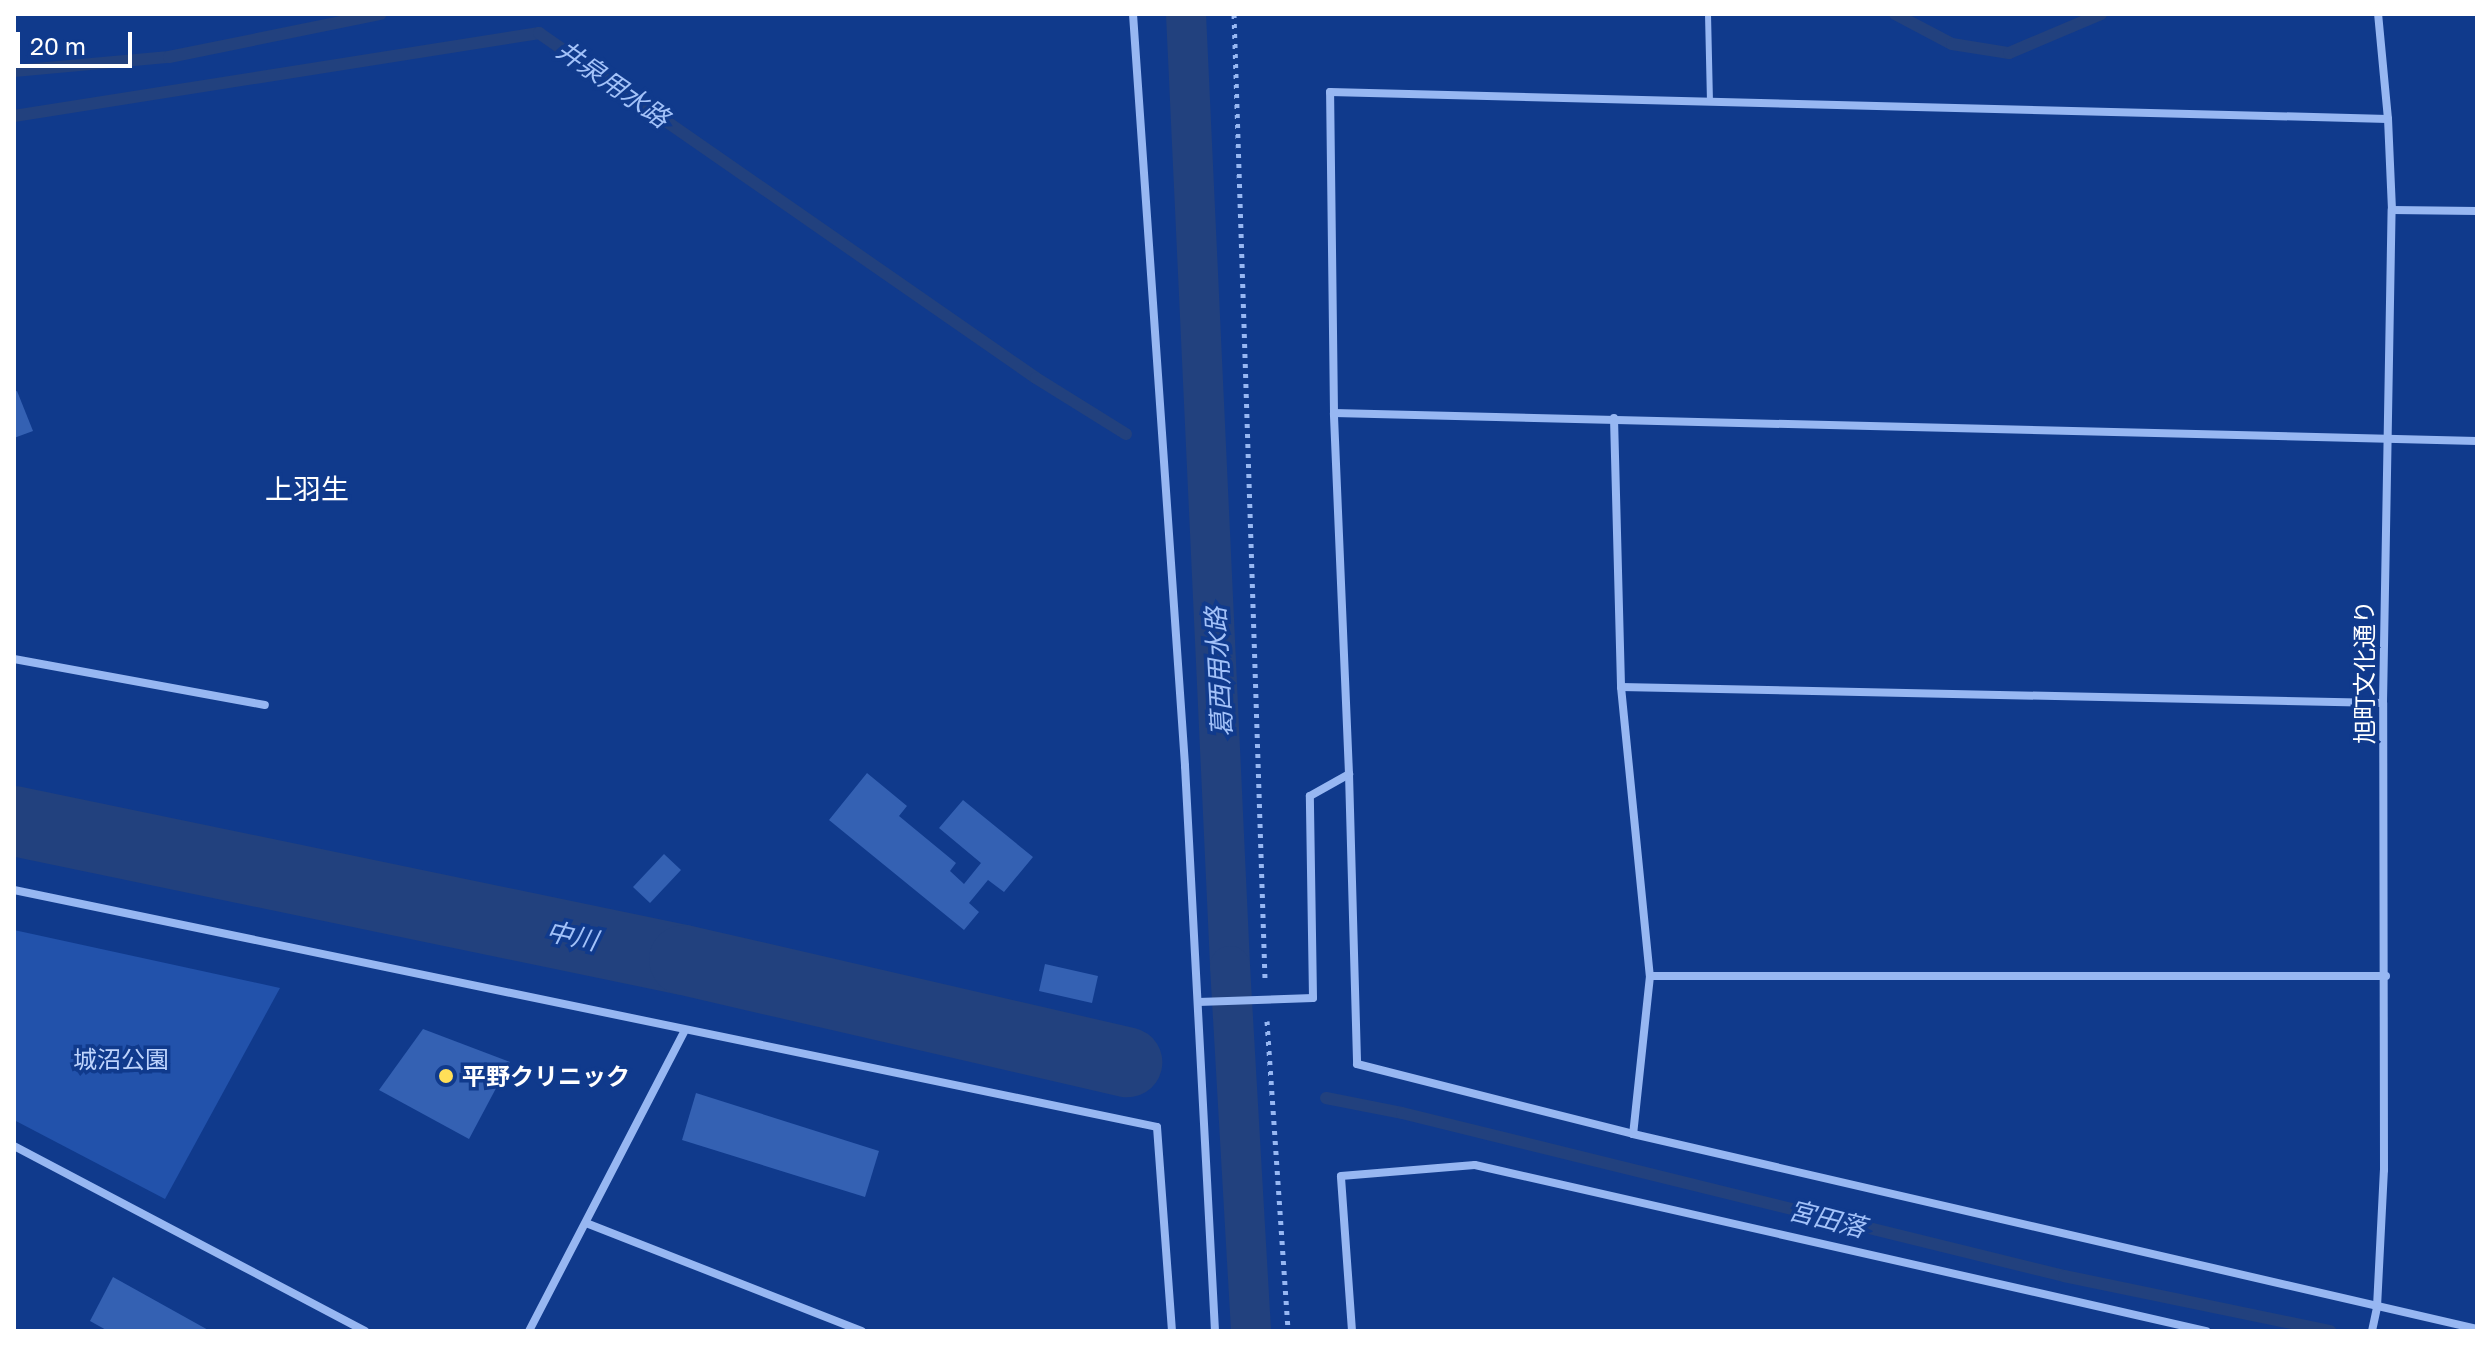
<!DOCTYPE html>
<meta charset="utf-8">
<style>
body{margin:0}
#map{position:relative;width:2491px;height:1345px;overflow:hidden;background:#103a8c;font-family:"Golos Text","Noto Sans JP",sans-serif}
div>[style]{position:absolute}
.green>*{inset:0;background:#2252ab}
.stream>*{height:12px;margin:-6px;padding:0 6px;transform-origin:6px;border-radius:6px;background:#22417e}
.canal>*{height:40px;margin:-20px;padding:0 20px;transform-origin:20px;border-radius:20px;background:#22417e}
.river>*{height:70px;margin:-35px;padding:0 35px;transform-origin:35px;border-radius:35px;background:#22417e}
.building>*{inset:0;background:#3461b3}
.path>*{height:5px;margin-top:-2.5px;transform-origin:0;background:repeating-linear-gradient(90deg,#97b7f2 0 4px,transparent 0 10px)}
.service>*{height:6px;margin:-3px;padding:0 3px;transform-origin:3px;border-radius:3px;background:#97b7f2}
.minor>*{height:8px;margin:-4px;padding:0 4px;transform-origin:4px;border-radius:4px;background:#97b7f2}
.dots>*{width:22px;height:22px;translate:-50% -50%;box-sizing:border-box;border:4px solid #103a8c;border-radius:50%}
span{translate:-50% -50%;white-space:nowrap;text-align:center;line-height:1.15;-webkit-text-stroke:7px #103a8c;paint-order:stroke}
.street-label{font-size:24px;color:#fff}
.park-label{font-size:24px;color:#bed4fd}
.poi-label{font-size:24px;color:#fff;font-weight:700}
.left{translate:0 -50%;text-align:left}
.water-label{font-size:26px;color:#a3c2f9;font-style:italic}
.quarter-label{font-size:28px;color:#fff}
.frame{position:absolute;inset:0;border:16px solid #fff;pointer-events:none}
.scale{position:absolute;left:16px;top:32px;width:116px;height:36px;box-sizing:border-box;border:4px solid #fff;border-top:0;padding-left:10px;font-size:24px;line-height:28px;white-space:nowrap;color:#fff;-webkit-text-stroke:6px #103a8c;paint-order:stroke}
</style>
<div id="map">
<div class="green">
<div style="clip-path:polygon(14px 930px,280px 988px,165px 1199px,14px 1120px)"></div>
</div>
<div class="stream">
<div style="left:1895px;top:14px;width:64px;rotate:27.8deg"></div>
<div style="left:1952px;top:44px;width:58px;rotate:9deg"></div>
<div style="left:2009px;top:53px;width:100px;rotate:-23deg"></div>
<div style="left:14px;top:71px;width:156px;rotate:-5.2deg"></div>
<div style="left:169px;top:57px;width:216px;rotate:-11.5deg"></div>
<div style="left:14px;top:116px;width:532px;rotate:-8.98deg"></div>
<div style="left:539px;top:33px;width:605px;rotate:34.77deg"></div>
<div style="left:1036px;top:378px;width:106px;rotate:31.9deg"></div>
<div style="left:1326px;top:1098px;width:77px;rotate:11.2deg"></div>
<div style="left:1402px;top:1113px;width:682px;rotate:13.83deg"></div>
<div style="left:2064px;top:1276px;width:272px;rotate:11.7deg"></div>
</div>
<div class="canal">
<div style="left:1186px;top:14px;width:953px;rotate:87.35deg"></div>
<div style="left:1230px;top:966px;width:366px;rotate:86.7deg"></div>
</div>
<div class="river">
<div style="left:14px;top:821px;width:684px;rotate:11.72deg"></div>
<div style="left:684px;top:960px;width:455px;rotate:13deg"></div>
</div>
<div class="building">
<div style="clip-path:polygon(17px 391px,33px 431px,14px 438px,14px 392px)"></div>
<div style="clip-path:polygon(867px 773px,907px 806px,899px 816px,956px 863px,950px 871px,964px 884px,981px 863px,939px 828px,963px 800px,1033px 857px,1004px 892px,988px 880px,969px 903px,979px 912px,964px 930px,829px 820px)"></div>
<div style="clip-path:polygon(664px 854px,681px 870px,650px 903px,633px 887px)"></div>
<div style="clip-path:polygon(1045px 964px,1098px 976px,1092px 1003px,1039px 991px)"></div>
<div style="clip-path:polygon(423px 1029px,510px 1062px,469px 1139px,379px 1090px)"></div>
<div style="clip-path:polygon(696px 1093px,879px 1151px,865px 1197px,682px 1140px)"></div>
<div style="clip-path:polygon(113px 1277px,210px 1331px,108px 1331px,90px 1321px)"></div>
</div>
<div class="path">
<div style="left:1234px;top:14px;width:965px;rotate:88.16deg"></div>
<div style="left:1267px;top:1021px;width:311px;rotate:86.1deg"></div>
</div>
<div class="service">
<div style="left:1708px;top:14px;width:87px;rotate:88.7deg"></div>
</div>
<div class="minor">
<div style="left:1133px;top:14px;width:754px;rotate:86.04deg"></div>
<div style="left:1185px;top:766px;width:566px;rotate:86.96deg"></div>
<div style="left:2392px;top:210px;width:85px;rotate:0.7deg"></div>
<div style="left:1334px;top:413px;width:1143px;rotate:1.4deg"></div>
<div style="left:1614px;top:418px;width:269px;rotate:88.5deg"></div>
<div style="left:1621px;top:687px;width:290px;rotate:84.3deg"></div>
<div style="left:1650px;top:976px;width:159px;rotate:96.1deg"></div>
<div style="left:14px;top:659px;width:255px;rotate:10.4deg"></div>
<div style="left:1621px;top:687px;width:762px;rotate:1.2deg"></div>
<div style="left:1349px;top:774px;width:290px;rotate:88.4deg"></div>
<div style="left:1357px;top:1064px;width:285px;rotate:14.2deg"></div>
<div style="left:1633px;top:1134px;width:866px;rotate:13.01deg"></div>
<div style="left:14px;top:890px;width:1167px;rotate:11.71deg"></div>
<div style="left:1157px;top:1127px;width:205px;rotate:85.8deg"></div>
<div style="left:1650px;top:976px;width:736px"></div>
<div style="left:1198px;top:1002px;width:115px;rotate:-2deg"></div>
<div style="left:1313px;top:998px;width:202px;rotate:-90.9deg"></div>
<div style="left:1310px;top:796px;width:45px;rotate:-29.4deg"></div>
<div style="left:1349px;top:774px;width:361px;rotate:-92.4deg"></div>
<div style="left:1334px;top:413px;width:321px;rotate:-90.7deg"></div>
<div style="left:1330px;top:92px;width:1058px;rotate:1.46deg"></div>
<div style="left:14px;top:1146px;width:397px;rotate:27.8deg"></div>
<div style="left:586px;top:1223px;width:296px;rotate:21.4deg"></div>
<div style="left:529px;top:1331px;width:337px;rotate:-62.6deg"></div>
<div style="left:1352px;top:1331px;width:155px;rotate:-94.1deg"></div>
<div style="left:1341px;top:1176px;width:134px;rotate:-4.7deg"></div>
<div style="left:1475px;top:1165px;width:750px;rotate:12.79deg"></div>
<div style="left:2372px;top:1331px;width:25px;rotate:-78deg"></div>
<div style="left:2377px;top:1307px;width:137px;rotate:-87.1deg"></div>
<div style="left:2384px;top:1170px;width:467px;rotate:-90.1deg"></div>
<div style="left:2383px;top:703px;width:493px;rotate:-89deg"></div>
<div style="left:2392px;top:210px;width:91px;rotate:-92.5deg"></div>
<div style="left:2388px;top:119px;width:105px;rotate:-95.4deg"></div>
</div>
<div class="dots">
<div style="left:446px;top:1076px;background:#ffdf58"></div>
</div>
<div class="street-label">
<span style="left:2364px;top:672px;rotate:-90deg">旭町文化通り</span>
</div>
<div class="park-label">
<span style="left:121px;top:1059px">城沼公園</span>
</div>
<div class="poi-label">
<span class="left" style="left:462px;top:1076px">平野クリニック</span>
</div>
<div class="water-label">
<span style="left:613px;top:84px;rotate:35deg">井泉用水路</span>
<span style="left:1219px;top:672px;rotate:-93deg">葛西用水路</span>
<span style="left:572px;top:936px;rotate:12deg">中川</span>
<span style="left:1827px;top:1219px;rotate:14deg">宮田落</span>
</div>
<div class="quarter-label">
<span style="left:307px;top:489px">上羽生</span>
</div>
<div class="frame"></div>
<div class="scale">20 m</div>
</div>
